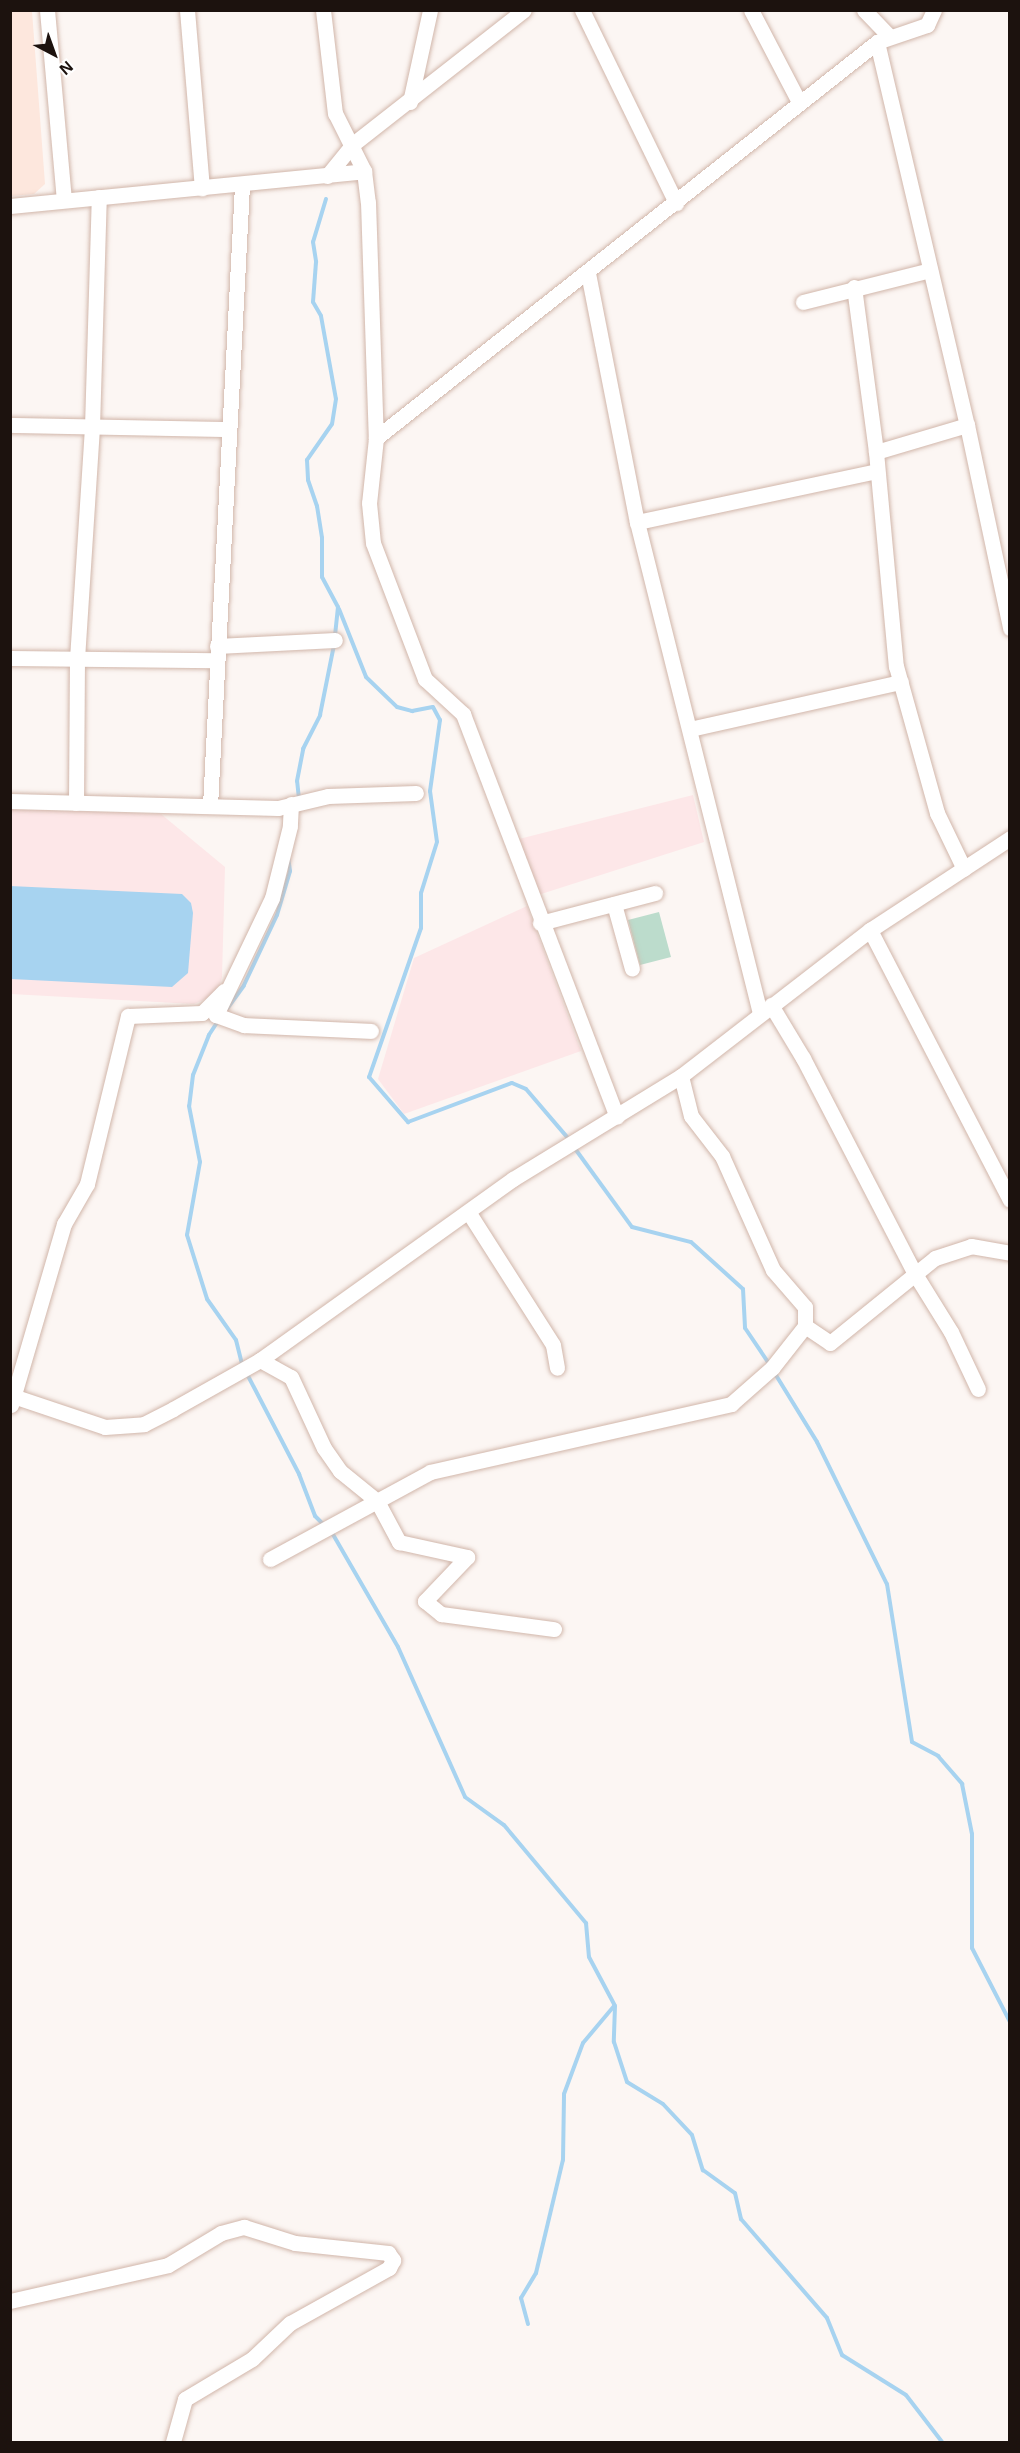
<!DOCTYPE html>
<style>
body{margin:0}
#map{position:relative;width:1020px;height:2453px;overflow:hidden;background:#fcf6f3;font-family:Arial,sans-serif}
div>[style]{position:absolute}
.industrial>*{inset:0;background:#fde7e8}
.built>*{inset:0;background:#fde7dd}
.green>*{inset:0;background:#bcdccc}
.water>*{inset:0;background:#a7d3f0}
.stream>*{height:4px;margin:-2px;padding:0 2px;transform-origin:2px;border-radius:2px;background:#a7d3f0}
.roads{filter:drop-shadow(0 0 2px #d1b6aa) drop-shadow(0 0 2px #d1b6aa)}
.minor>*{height:15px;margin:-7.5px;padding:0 7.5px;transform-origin:7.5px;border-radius:7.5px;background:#fff}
span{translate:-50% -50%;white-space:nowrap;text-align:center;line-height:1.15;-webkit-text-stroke:6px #fff;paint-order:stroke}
.frame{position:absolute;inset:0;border:12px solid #1c120e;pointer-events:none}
.north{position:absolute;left:24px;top:24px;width:60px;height:60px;-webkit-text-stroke:4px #fff;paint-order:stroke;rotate:139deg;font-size:16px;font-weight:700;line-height:24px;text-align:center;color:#1c120e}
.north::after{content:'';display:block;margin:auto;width:21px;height:27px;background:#1c120e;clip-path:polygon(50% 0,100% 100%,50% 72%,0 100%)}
</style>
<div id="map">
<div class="industrial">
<div style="clip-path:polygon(693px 795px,704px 842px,538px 895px,519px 839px)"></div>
<div style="clip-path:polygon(10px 809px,161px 814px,225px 867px,222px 977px,217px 994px,194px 1004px,11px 994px)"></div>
<div style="clip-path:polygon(527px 906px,581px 1051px,404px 1114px,378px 1079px,414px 958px)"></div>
</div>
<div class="built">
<div style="clip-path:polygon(11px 10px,32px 11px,45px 184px,34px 194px,11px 196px)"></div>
</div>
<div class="green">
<div style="clip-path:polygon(659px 912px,671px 957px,640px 965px,628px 920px)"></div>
</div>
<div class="water">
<div style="clip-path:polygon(10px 886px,182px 894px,191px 903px,193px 913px,188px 973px,172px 987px,11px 979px)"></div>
</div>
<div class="stream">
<div style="left:326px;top:199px;width:45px;rotate:106.8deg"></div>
<div style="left:313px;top:242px;width:20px;rotate:81deg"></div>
<div style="left:316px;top:262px;width:40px;rotate:94.3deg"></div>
<div style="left:313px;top:302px;width:16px;rotate:60deg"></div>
<div style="left:321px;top:316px;width:84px;rotate:79.8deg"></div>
<div style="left:336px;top:399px;width:25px;rotate:99deg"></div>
<div style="left:332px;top:424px;width:44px;rotate:124.8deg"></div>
<div style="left:307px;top:460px;width:20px;rotate:87deg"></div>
<div style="left:308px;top:480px;width:28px;rotate:71deg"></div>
<div style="left:317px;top:506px;width:32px;rotate:81deg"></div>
<div style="left:322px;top:538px;width:39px;rotate:90deg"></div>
<div style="left:322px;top:577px;width:34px;rotate:62deg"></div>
<div style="left:338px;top:607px;width:28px;rotate:96deg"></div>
<div style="left:339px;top:609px;width:73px;rotate:68.3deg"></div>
<div style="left:366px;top:677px;width:43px;rotate:44.1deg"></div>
<div style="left:397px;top:707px;width:16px;rotate:15deg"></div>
<div style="left:412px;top:711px;width:21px;rotate:-11deg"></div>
<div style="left:433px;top:707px;width:15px;rotate:62deg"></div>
<div style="left:440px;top:720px;width:72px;rotate:98deg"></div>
<div style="left:430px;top:791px;width:51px;rotate:82.2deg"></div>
<div style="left:437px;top:842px;width:53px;rotate:107.4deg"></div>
<div style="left:421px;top:893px;width:35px;rotate:90deg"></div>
<div style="left:421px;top:928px;width:158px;rotate:109.2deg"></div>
<div style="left:369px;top:1077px;width:60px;rotate:49.1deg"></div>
<div style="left:408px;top:1122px;width:111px;rotate:-20.6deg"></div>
<div style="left:512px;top:1083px;width:15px;rotate:23deg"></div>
<div style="left:526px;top:1089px;width:63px;rotate:49.5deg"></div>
<div style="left:299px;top:799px;width:18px;rotate:-96deg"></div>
<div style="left:297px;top:781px;width:33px;rotate:-79deg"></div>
<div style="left:303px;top:749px;width:38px;rotate:-63deg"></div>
<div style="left:320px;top:715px;width:71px;rotate:-78.7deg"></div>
<div style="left:224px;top:1013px;width:34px;rotate:-54deg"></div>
<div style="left:244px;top:985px;width:77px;rotate:-64.8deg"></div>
<div style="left:277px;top:915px;width:46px;rotate:-73.5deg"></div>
<div style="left:290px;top:871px;width:15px;rotate:-98deg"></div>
<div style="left:218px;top:1021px;width:17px;rotate:123deg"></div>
<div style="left:209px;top:1035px;width:43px;rotate:111.8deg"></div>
<div style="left:193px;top:1075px;width:31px;rotate:97deg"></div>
<div style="left:189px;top:1106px;width:57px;rotate:78.9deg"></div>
<div style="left:200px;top:1162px;width:74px;rotate:100.1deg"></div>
<div style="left:187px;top:1235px;width:67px;rotate:72.6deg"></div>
<div style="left:207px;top:1299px;width:50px;rotate:54.7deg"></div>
<div style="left:236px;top:1340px;width:25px;rotate:76deg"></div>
<div style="left:576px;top:1150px;width:95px;rotate:54deg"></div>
<div style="left:632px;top:1227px;width:61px;rotate:14.3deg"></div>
<div style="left:691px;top:1242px;width:70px;rotate:42.1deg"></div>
<div style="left:743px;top:1289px;width:39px;rotate:87deg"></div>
<div style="left:745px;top:1328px;width:45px;rotate:56deg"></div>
<div style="left:774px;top:1372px;width:82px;rotate:58.4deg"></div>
<div style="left:817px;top:1442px;width:158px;rotate:63.8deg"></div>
<div style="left:887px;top:1584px;width:160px;rotate:81deg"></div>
<div style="left:912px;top:1742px;width:30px;rotate:28deg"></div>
<div style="left:938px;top:1756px;width:37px;rotate:49deg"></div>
<div style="left:962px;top:1784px;width:51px;rotate:78.7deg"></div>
<div style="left:972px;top:1834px;width:114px;rotate:90deg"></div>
<div style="left:972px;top:1948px;width:83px;rotate:62.8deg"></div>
<div style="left:247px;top:1374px;width:113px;rotate:62.5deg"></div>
<div style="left:299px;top:1474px;width:45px;rotate:69.1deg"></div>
<div style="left:315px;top:1516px;width:14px;rotate:45deg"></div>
<div style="left:331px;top:1531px;width:134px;rotate:60deg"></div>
<div style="left:398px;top:1647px;width:164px;rotate:65.9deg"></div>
<div style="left:465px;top:1797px;width:48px;rotate:35.7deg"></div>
<div style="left:504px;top:1825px;width:128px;rotate:50.1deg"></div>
<div style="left:586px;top:1923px;width:34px;rotate:85deg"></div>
<div style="left:589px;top:1957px;width:55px;rotate:62deg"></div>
<div style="left:615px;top:2006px;width:36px;rotate:92deg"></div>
<div style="left:614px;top:2042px;width:42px;rotate:72deg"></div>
<div style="left:627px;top:2082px;width:42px;rotate:31.4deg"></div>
<div style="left:663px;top:2104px;width:42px;rotate:46.9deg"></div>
<div style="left:692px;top:2135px;width:37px;rotate:73deg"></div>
<div style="left:703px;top:2170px;width:39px;rotate:36deg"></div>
<div style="left:735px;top:2193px;width:27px;rotate:77deg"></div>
<div style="left:741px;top:2219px;width:131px;rotate:49deg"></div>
<div style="left:827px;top:2318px;width:40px;rotate:68deg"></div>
<div style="left:842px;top:2355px;width:75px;rotate:32deg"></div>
<div style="left:906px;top:2395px;width:59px;rotate:52.5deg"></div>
<div style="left:528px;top:2324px;width:27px;rotate:-105deg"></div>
<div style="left:521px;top:2298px;width:29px;rotate:-59deg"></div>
<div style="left:536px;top:2273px;width:116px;rotate:-76.6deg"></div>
<div style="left:563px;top:2160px;width:66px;rotate:-89.1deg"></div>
<div style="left:564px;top:2094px;width:54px;rotate:-69.6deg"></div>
<div style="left:583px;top:2043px;width:48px;rotate:-50deg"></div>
</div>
<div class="roads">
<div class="minor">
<div style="left:47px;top:10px;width:190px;rotate:84.9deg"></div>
<div style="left:187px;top:10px;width:179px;rotate:85.2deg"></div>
<div style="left:323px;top:10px;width:104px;rotate:83.4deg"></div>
<div style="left:335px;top:113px;width:65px;rotate:63.4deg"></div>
<div style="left:364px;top:171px;width:31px;rotate:83deg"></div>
<div style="left:368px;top:202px;width:236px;rotate:88.1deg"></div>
<div style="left:376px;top:438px;width:65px;rotate:96.1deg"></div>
<div style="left:369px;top:503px;width:40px;rotate:84.3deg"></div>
<div style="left:373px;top:543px;width:146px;rotate:69.1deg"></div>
<div style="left:425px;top:679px;width:52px;rotate:42.6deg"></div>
<div style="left:463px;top:714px;width:431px;rotate:69.1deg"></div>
<div style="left:582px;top:10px;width:215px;rotate:64deg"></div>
<div style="left:751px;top:10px;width:104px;rotate:62.4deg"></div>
<div style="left:864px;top:10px;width:37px;rotate:46deg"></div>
<div style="left:877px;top:42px;width:393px;rotate:76.8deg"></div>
<div style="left:967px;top:425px;width:208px;rotate:78deg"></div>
<div style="left:410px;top:102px;width:94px;rotate:-77.7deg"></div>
<div style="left:327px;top:176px;width:41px;rotate:-50.9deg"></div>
<div style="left:353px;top:144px;width:217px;rotate:-38.1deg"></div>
<div style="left:10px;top:206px;width:356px;rotate:-5.6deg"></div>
<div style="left:588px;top:273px;width:254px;rotate:78.9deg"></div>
<div style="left:637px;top:522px;width:506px;rotate:75.94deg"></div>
<div style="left:854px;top:287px;width:166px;rotate:82.4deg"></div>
<div style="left:876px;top:452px;width:215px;rotate:84.7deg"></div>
<div style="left:896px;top:666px;width:153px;rotate:74.4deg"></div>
<div style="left:937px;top:813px;width:62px;rotate:64.3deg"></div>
<div style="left:803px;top:302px;width:131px;rotate:-14.1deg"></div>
<div style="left:10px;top:425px;width:218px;rotate:1.1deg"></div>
<div style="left:376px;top:438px;width:639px;rotate:-38.32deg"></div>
<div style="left:877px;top:42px;width:53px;rotate:-18.8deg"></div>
<div style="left:927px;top:25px;width:17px;rotate:-65deg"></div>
<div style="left:876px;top:452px;width:95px;rotate:-16.5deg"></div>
<div style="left:637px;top:522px;width:245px;rotate:-12deg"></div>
<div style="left:217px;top:646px;width:118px;rotate:-2.9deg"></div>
<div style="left:10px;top:658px;width:206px;rotate:0.6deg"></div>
<div style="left:690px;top:729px;width:216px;rotate:-12.6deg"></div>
<div style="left:10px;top:801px;width:268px;rotate:1.5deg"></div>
<div style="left:278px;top:808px;width:51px;rotate:-13.5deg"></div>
<div style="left:328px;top:796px;width:88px;rotate:-2deg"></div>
<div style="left:76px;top:803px;width:144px;rotate:-89.6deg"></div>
<div style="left:77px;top:659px;width:232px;rotate:-86.3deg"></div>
<div style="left:92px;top:427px;width:230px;rotate:-88.3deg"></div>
<div style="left:291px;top:804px;width:22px;rotate:93deg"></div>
<div style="left:290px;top:826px;width:74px;rotate:104deg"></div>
<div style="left:272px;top:898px;width:130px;rotate:115.6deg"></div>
<div style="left:216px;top:1015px;width:30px;rotate:20deg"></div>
<div style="left:244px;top:1025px;width:127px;rotate:2.7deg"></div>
<div style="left:210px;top:806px;width:622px;rotate:-87.05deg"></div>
<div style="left:614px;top:904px;width:67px;rotate:74.5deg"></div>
<div style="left:540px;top:923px;width:119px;rotate:-14.6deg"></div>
<div style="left:870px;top:930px;width:304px;rotate:62.6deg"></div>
<div style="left:771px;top:1005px;width:62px;rotate:58.9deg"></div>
<div style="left:803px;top:1058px;width:243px;rotate:62.6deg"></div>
<div style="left:915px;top:1274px;width:68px;rotate:58.2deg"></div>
<div style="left:951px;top:1332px;width:63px;rotate:64.7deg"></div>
<div style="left:681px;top:1076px;width:41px;rotate:76deg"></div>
<div style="left:691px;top:1116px;width:51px;rotate:52.2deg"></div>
<div style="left:722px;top:1156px;width:125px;rotate:65.9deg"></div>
<div style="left:773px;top:1270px;width:49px;rotate:49.1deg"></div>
<div style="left:805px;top:1307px;width:19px;rotate:90deg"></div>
<div style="left:469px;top:1213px;width:156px;rotate:57.5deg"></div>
<div style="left:553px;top:1345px;width:23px;rotate:80deg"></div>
<div style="left:260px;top:1360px;width:35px;rotate:29deg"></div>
<div style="left:291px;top:1377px;width:78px;rotate:65.1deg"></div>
<div style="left:324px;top:1448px;width:28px;rotate:55deg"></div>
<div style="left:340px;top:1471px;width:48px;rotate:39deg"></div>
<div style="left:377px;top:1501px;width:47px;rotate:61.8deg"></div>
<div style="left:399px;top:1542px;width:70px;rotate:12.4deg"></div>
<div style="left:467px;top:1557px;width:61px;rotate:133.7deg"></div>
<div style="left:425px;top:1601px;width:21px;rotate:39deg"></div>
<div style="left:441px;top:1614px;width:114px;rotate:7.6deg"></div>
<div style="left:10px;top:1395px;width:100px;rotate:18.6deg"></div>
<div style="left:105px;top:1427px;width:39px;rotate:-4deg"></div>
<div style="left:144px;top:1424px;width:33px;rotate:-27deg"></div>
<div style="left:173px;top:1409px;width:100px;rotate:-29.4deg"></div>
<div style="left:260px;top:1360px;width:311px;rotate:-35.6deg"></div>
<div style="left:513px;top:1179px;width:197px;rotate:-31.5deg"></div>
<div style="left:681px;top:1076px;width:239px;rotate:-37.7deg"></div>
<div style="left:870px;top:930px;width:168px;rotate:-33.3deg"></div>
<div style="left:11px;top:1405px;width:189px;rotate:-73.7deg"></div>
<div style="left:64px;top:1224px;width:46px;rotate:-60.1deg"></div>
<div style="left:87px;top:1184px;width:173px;rotate:-76.3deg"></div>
<div style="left:128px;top:1016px;width:74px;rotate:-2.3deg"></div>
<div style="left:202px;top:1013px;width:31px;rotate:-45deg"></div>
<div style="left:270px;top:1559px;width:182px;rotate:-28.5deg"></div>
<div style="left:430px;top:1472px;width:309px;rotate:-12.7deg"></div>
<div style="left:731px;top:1404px;width:55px;rotate:-41.3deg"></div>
<div style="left:772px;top:1368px;width:53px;rotate:-51.8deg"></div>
<div style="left:805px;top:1326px;width:30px;rotate:34deg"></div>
<div style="left:830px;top:1343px;width:135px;rotate:-39deg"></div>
<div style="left:935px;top:1258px;width:38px;rotate:-18deg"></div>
<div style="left:971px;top:1246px;width:40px;rotate:10deg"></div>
<div style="left:10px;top:2301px;width:162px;rotate:-12.8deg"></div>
<div style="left:168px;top:2265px;width:62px;rotate:-31.1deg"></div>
<div style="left:221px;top:2233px;width:24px;rotate:-15deg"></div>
<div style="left:244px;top:2227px;width:53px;rotate:17.4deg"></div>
<div style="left:295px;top:2243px;width:94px;rotate:6.1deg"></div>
<div style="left:388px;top:2253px;width:9px;rotate:54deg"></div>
<div style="left:393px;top:2260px;width:9px;rotate:117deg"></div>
<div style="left:389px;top:2268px;width:113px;rotate:150.9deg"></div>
<div style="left:290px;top:2323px;width:52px;rotate:136.5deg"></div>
<div style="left:252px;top:2359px;width:78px;rotate:149.2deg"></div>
<div style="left:185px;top:2399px;width:45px;rotate:105.6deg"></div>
</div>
</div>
<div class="frame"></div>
<div class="north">N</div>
</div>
